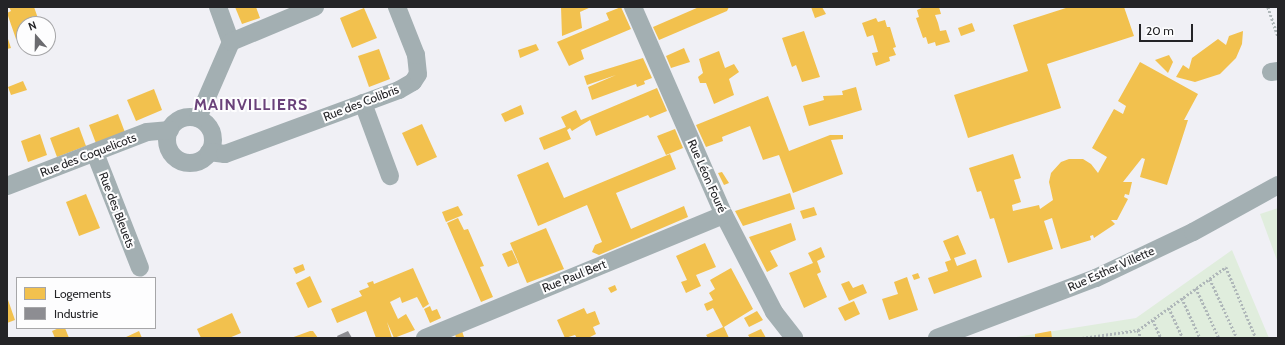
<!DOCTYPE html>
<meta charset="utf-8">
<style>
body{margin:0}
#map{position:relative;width:1285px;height:345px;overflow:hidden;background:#f0f0f5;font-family:Cabin,sans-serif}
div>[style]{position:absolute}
.green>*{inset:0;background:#e0eddd}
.homes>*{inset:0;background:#f2c14e}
.industry>*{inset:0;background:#8d8d92}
.path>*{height:2.5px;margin-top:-1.25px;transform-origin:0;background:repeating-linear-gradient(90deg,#afb7b9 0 2px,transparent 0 4px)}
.minor>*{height:18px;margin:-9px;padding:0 9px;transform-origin:9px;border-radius:9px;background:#a3afb2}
.minor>.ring{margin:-9px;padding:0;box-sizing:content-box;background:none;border:18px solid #a3afb2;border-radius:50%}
span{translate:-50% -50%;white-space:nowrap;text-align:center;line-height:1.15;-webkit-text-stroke:4px #fdfdfe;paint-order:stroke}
.street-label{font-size:12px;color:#242427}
.district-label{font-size:16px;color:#6a427a;font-weight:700;letter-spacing:1px}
.frame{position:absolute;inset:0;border:8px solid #242427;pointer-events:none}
.legend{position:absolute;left:16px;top:277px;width:140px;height:52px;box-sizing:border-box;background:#fdfdfe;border:1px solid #a6a6a8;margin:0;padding:5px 7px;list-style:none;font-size:12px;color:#242427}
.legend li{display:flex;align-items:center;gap:8px;height:20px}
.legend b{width:20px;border:1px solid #a6a6a8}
.north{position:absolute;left:16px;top:16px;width:40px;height:40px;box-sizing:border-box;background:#fdfdfe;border:1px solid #a6a6a8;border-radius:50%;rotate:340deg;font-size:11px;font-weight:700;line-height:16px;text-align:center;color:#242427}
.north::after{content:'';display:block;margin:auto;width:14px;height:18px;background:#6b6b6f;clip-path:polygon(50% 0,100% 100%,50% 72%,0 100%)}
.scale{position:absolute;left:1139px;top:24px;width:54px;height:18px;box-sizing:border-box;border:2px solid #242427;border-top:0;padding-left:5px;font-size:12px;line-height:14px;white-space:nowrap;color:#242427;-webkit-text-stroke:3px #fdfdfe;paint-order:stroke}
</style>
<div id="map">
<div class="green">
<div style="clip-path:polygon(1278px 208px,1278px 263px,1260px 214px)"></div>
<div style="clip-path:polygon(1232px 250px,1269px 338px,1010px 338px,1136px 318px)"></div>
</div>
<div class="homes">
<div style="clip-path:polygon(9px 7px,34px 7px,40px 24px,24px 24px,24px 36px,16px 39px,7px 13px,11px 11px)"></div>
<div style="clip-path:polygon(235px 7px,256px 7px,260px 18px,242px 24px)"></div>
<div style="clip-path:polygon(561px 7px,591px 7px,580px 12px,582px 28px,562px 36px)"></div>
<div style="clip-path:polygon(621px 7px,631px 29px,581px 50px,584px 59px,569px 66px,557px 42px,609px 20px,606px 13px)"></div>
<div style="clip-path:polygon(699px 7px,729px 7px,727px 11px,659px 40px,653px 27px)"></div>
<div style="clip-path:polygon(811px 7px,822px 7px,826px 14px,815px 18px)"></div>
<div style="clip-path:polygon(924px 7px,939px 7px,941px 14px,935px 15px,938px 23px,940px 31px,946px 30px,950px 42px,936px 46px,935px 42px,928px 44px,926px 37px,923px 38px,916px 18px,919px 17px,917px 10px)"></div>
<div style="clip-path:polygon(1069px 7px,1124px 7px,1134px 36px,1047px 64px,1061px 108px,968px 138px,954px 95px,1028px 71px,1013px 25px)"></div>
<div style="clip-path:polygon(364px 8px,377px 38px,352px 48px,340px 18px)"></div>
<div style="clip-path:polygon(876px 18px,878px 22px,885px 20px,887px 27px,890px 27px,896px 47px,893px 48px,896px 55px,889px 57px,890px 61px,876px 66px,872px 53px,878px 52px,873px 35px,867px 37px,862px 23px)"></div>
<div style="clip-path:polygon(972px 23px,975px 31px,961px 36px,958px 28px)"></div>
<div style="clip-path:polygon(804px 31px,820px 77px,802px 82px,796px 65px,792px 67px,782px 38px)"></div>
<div style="clip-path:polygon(1243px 31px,1242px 44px,1236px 58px,1220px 74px,1195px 82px,1176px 77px,1183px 65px,1189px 69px,1192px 58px,1218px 39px,1226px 45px,1229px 36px)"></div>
<div style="clip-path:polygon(7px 36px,11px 48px,7px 49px)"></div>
<div style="clip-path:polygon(536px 44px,539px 50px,520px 58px,518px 50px)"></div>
<div style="clip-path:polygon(684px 48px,690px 62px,671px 68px,666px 56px)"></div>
<div style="clip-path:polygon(379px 49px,390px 79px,369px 87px,358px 56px)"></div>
<div style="clip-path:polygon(719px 51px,725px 68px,734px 64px,739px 72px,729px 79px,734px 95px,714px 104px,706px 83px,700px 83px,698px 77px,703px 73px,699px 59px)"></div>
<div style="clip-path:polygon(1169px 55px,1173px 62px,1168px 73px,1155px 60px)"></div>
<div style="clip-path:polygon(643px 58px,652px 78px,644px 81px,645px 84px,637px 87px,636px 84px,592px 100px,588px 87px,616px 75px,587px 85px,584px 76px)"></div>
<div style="clip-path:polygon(1140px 62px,1198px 94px,1184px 120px,1188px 120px,1167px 185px,1140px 177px,1145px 159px,1142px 158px,1123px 182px,1132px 182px,1129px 195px,1125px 194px,1124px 197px,1128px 199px,1117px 220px,1111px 220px,1115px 224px,1094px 238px,1093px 235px,1090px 236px,1091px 240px,1061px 249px,1052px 218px,1044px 221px,1053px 249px,1008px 263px,994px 218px,990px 219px,981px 191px,977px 192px,969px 168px,1013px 154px,1021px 178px,1014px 180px,1021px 202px,1012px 205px,1013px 211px,1039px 205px,1040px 209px,1053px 200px,1049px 182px,1051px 173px,1061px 162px,1069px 159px,1083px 159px,1091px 164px,1098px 173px,1107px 157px,1092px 148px,1114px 109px,1123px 114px,1126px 106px,1118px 101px)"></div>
<div style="clip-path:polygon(23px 81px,27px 90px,11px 95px,8px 87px)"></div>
<div style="clip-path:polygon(856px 87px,862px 110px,809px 126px,803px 106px,824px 100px,823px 96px,843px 95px,842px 91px)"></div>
<div style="clip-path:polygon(657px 88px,667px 111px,650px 118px,648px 115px,596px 136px,590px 120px,572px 131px,570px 128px,567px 130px,571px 139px,544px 150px,539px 138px,566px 127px,561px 117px,576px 110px,581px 120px)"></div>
<div style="clip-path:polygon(154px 89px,162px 110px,136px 121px,127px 100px)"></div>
<div style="clip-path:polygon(768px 96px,789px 151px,830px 135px,843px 135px,843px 139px,831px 140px,843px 174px,793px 193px,779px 155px,763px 160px,750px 126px,722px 137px,723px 141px,706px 147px,696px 125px)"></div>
<div style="clip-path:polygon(521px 105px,524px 114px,505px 122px,501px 114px)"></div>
<div style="clip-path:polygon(118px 114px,126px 135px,97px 146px,89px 125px)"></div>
<div style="clip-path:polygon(422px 124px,437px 157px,417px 166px,402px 133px)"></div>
<div style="clip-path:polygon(79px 127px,86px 146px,57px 157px,50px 138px)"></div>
<div style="clip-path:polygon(675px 129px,683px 148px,666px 155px,657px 136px)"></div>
<div style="clip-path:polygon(40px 134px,47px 155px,28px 162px,21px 141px)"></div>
<div style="clip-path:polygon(670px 154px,676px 169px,616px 193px,631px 229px,684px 206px,688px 217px,599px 255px,592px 252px,595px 245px,602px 242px,587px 205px,538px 226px,517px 175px,548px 162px,564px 198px)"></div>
<div style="clip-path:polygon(722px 172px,729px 183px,724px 185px,718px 173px)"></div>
<div style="clip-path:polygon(790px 193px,795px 209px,743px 226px,735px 211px)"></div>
<div style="clip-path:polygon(86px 194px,100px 228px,79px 236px,66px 202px)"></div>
<div style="clip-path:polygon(458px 206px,463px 215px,446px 222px,442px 212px)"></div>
<div style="clip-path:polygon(814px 207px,817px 215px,803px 219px,800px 211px)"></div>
<div style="clip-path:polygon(458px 218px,464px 230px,468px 229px,484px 266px,480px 267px,493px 297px,481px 302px,447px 223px)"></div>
<div style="clip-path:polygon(791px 223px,796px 240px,770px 251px,778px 266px,767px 272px,749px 237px)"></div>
<div style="clip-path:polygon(546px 228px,564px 269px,527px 283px,510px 243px)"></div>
<div style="clip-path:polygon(958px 235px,966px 254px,954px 258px,957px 266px,976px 259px,982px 277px,934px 294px,928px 278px,948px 271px,945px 262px,951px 260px,943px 241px)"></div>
<div style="clip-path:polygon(705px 243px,716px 267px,696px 275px,701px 286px,686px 293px,681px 282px,687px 280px,676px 256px)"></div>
<div style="clip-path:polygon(821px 247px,825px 257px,817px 261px,821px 272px,817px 274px,827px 297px,804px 308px,789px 273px,813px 263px,808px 253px)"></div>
<div style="clip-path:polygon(512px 250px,518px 263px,508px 267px,502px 254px)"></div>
<div style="clip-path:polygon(303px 264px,305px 270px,296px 274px,293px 268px)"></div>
<div style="clip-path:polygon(413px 268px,429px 304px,423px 308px,417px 297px,402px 303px,400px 297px,390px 302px,398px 319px,406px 314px,415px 330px,394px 338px,387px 322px,392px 338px,376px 338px,366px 311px,337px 323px,331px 309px,362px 296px,359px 291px,369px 287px,367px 283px,373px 281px,374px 284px)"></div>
<div style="clip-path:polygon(731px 268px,753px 309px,724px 327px,729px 338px,708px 338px,706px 335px,723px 327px,713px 308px,707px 311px,706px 309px,704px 304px,713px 300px,709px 293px,715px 289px,710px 280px)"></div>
<div style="clip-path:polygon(918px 273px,920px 278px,914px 280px,912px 275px)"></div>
<div style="clip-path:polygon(310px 276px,322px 302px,308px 308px,296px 283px)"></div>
<div style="clip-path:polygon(907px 277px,918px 310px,889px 320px,882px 299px,898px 294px,894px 282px)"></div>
<div style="clip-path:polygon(849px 281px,853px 288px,863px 284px,867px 293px,849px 301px,841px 284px)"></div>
<div style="clip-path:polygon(615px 285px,617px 290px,611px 293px,608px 288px)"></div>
<div style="clip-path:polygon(7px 297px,15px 320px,7px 323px)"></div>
<div style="clip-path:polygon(854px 301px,860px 314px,845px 321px,838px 308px)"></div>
<div style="clip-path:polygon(430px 306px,432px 311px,437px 309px,441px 318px,430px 323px,424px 309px)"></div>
<div style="clip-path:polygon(584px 308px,587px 314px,595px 311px,600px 324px,593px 327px,596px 334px,588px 338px,577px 338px,575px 335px,565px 338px,557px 320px)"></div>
<div style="clip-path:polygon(757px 311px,763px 320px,749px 327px,744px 318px)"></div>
<div style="clip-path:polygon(232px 313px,241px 333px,229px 338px,201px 338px,197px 329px)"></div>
<div style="clip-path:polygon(59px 328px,65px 328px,69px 338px,55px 338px,52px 331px)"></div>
<div style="clip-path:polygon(761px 329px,766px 338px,750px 338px,748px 335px)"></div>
<div style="clip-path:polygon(139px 331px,142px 338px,124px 338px)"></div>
<div style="clip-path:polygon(313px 331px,318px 338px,291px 338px,310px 331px)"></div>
<div style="clip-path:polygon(462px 331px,464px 337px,456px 338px,455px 334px)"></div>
<div style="clip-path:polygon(1051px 331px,1052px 338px,1035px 338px,1035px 334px)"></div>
</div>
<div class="industry">
<div style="clip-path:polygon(348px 331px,352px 338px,338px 338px,337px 336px)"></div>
</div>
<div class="path">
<div style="left:1268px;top:7px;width:31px;rotate:71deg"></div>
<div style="left:1210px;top:279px;width:65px;rotate:65.4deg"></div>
<div style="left:1196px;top:288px;width:55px;rotate:65.3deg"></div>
<div style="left:1182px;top:298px;width:44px;rotate:65.8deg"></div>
<div style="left:1169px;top:308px;width:33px;rotate:65deg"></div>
<div style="left:1153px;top:320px;width:20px;rotate:66deg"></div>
<div style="left:1138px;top:330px;width:9px;rotate:69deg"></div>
<div style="left:1082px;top:338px;width:57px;rotate:-8.1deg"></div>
<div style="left:1138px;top:330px;width:108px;rotate:-35.6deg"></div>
<div style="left:1226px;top:267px;width:77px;rotate:67.1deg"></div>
</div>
<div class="minor">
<div style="left:218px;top:7px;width:37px;rotate:70deg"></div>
<div style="left:633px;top:7px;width:227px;rotate:66.4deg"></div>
<div style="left:724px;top:215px;width:109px;rotate:62.7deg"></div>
<div style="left:774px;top:312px;width:33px;rotate:52deg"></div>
<div style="left:1271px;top:72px;width:7px;rotate:-8deg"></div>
<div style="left:363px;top:103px;width:78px;rotate:69.7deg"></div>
<div class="ring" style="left:167px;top:117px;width:28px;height:28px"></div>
<div style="left:198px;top:118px;width:83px;rotate:-66.5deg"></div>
<div style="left:231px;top:42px;width:91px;rotate:-22.6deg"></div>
<div style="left:209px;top:152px;width:16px;rotate:7deg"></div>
<div style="left:225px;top:154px;width:185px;rotate:-20.2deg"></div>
<div style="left:399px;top:90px;width:16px;rotate:-30deg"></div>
<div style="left:413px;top:82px;width:9px;rotate:-58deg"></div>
<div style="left:418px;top:74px;width:19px;rotate:-96deg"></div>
<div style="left:416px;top:55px;width:52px;rotate:-111.6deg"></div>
<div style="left:95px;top:153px;width:123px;rotate:68.6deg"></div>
<div style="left:7px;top:186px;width:150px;rotate:-21.1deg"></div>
<div style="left:147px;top:132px;width:23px;rotate:-5deg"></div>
<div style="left:425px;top:338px;width:323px;rotate:-22.4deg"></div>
<div style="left:937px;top:338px;width:170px;rotate:-20.7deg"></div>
<div style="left:1096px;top:278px;width:107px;rotate:-25.4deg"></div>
<div style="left:1193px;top:232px;width:97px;rotate:-28.9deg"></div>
</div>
<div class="street-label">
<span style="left:361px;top:103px;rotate:-21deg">Rue des Colibris</span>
<span style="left:88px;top:155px;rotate:-21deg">Rue des Coquelicots</span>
<span style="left:707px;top:176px;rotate:66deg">Rue Léon Fouré</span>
<span style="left:117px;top:210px;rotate:69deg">Rue des Bleuets</span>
<span style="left:1111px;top:269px;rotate:-24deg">Rue Esther Villette</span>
<span style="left:574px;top:276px;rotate:-22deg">Rue Paul Bert</span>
</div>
<div class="district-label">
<span style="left:251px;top:105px">MAINVILLIERS</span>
</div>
<div class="frame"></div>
<ul class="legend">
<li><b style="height:11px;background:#f2c14e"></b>Logements</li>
<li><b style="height:11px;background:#8d8d92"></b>Industrie</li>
</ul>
<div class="north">N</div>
<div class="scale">20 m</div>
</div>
